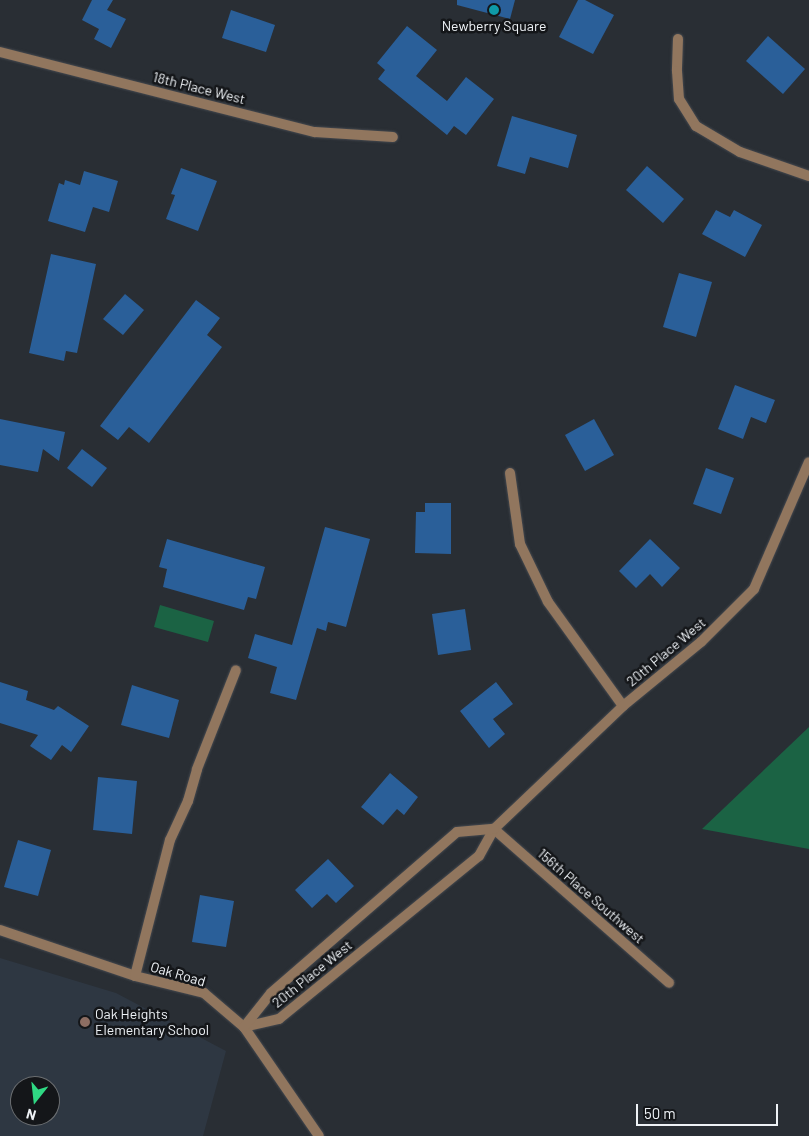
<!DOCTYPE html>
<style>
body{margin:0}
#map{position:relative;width:809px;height:1136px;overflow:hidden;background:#292e34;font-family:Barlow,sans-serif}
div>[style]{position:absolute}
.built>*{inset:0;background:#2e3742}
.green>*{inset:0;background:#1b6344}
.building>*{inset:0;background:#2a5f99}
.roads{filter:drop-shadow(0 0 1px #45494f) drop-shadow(0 0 1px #45494f)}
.street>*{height:10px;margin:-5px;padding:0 5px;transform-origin:5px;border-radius:5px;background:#91765e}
.dots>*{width:14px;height:14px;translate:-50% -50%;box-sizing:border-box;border:2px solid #141619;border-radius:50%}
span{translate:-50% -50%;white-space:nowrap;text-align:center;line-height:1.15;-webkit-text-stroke:5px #141619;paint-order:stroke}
.poi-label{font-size:14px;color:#eef2f6}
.left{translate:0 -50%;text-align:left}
.street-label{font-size:14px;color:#eef2f6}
.north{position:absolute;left:10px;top:1076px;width:50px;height:50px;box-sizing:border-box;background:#141619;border:1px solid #6b6e71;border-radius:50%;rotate:196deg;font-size:14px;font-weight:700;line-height:20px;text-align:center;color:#eef2f6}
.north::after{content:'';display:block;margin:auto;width:18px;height:22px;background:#2fd883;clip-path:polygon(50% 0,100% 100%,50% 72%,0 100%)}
.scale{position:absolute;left:636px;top:1104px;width:142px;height:22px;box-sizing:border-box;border:2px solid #eef2f6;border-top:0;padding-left:6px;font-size:15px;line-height:18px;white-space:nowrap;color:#eef2f6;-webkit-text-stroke:4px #141619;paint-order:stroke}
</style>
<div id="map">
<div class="built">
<div style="clip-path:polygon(evenodd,0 958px,116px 993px,226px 1051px,203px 1136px,0 1136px,0 958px,20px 1086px,50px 1086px,50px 1116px,20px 1116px,20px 1086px)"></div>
</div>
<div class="green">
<div style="clip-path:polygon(160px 605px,214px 621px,208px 642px,154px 627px)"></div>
<div style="clip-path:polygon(809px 727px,809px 849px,702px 829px)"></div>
</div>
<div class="building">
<div style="clip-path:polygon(92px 0,113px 0,107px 10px,126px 19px,111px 48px,94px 39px,99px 29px,82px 20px)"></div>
<div style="clip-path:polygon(457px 0,515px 0,510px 19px,457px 5px)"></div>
<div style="clip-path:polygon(578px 0,585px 0,614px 15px,593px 54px,559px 37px)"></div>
<div style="clip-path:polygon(231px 10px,275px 25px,266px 52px,222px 38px)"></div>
<div style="clip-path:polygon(407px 26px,437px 50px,416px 76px,447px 101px,466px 77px,494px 99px,466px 135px,454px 126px,447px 135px,378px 79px,385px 70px,377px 63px)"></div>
<div style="clip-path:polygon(768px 36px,805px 69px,783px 94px,746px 61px)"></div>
<div style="clip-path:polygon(512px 116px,577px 135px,568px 168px,530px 157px,525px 174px,497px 166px)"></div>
<div style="clip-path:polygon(647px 166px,684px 199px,663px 223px,626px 190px)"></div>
<div style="clip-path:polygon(181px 168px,217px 181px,198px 231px,166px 219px,175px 195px,171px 194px)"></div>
<div style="clip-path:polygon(84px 171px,118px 181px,109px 212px,93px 207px,85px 232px,48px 221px,59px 183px,64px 185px,65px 180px,80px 185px)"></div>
<div style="clip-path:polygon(716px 210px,730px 217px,734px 210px,762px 225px,745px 257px,702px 234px)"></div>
<div style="clip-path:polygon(51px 254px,96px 264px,77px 353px,66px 351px,64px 361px,29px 353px)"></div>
<div style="clip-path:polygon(679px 273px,712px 282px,696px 337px,663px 327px)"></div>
<div style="clip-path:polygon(125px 294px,144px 310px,123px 335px,103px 319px)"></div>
<div style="clip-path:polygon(196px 300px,220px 318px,207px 335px,222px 347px,149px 443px,129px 427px,118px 440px,100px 426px)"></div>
<div style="clip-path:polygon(735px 385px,775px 400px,766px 423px,751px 417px,743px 439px,718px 429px)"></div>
<div style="clip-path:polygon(0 419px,65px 432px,59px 461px,43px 449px,38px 472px,0 465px)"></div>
<div style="clip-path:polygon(594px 419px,614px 455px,585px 471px,565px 435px)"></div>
<div style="clip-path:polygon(82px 449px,107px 468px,92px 487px,67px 468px)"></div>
<div style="clip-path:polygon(706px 468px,734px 478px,721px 514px,693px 504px)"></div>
<div style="clip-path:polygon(425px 503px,451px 503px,451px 554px,415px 553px,416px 512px,425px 512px)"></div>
<div style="clip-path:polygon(325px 527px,370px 539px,346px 627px,328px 622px,326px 631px,317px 628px,296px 700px,270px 693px,277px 667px,248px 658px,255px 634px,292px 645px)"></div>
<div style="clip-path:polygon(167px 539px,265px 567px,256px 599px,248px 597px,244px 610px,163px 587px,167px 569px,159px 567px)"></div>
<div style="clip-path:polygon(650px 539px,680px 568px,662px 587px,650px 574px,636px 588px,619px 571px)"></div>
<div style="clip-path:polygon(465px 609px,471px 650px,438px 655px,432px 614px)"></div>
<div style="clip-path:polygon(0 682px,28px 691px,26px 700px,54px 710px,58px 706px,89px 726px,71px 752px,62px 745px,51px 760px,30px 746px,38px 735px,0 723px)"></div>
<div style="clip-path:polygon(496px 682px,513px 704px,493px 719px,505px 734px,489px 748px,460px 711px)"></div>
<div style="clip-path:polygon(132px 685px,179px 700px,169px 738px,121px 725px)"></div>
<div style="clip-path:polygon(390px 773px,418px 797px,404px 815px,397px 809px,383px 825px,361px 807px)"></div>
<div style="clip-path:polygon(98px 777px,137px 781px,132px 834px,93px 830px)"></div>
<div style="clip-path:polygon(18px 840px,51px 850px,38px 896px,4px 887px)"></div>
<div style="clip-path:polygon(328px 859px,354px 886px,336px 903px,327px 894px,312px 908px,295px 890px)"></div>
<div style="clip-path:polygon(200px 895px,234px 901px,226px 947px,192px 942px)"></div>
</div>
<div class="roads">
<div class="street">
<div style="left:678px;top:39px;width:32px;rotate:92deg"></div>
<div style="left:677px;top:71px;width:28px;rotate:86deg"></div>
<div style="left:679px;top:99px;width:32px;rotate:58deg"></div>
<div style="left:696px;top:126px;width:51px;rotate:30.6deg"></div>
<div style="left:740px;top:152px;width:73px;rotate:19.2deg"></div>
<div style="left:0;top:52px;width:325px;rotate:14.3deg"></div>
<div style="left:315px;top:132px;width:78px;rotate:3.7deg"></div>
<div style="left:510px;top:473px;width:72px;rotate:82deg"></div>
<div style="left:520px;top:544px;width:64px;rotate:64.2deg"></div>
<div style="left:548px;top:602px;width:128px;rotate:54.2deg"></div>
<div style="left:494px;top:829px;width:233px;rotate:41.3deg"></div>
<div style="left:0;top:930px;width:143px;rotate:18.8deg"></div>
<div style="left:135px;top:976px;width:71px;rotate:13.8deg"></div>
<div style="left:204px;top:993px;width:52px;rotate:40.4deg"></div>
<div style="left:244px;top:1027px;width:132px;rotate:55.5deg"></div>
<div style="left:135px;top:976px;width:140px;rotate:-75.6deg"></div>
<div style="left:170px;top:840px;width:43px;rotate:-65.2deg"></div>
<div style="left:188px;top:801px;width:33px;rotate:-74deg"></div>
<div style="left:197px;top:769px;width:106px;rotate:-68.5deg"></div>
<div style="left:244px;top:1027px;width:36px;rotate:-13deg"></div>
<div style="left:279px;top:1019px;width:258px;rotate:-39.2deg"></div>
<div style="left:479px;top:856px;width:31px;rotate:-61deg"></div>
<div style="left:494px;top:829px;width:178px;rotate:-43.6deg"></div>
<div style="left:623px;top:706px;width:101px;rotate:-39.4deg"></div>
<div style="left:701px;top:642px;width:75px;rotate:-45deg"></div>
<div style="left:754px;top:589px;width:138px;rotate:-66.6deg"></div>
<div style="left:244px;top:1027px;width:43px;rotate:-51.5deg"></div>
<div style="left:271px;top:993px;width:246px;rotate:-40.9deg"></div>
<div style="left:457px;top:832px;width:37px;rotate:-5deg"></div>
</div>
</div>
<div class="dots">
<div style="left:494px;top:10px;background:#0f9aa8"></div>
<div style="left:85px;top:1022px;background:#8d6e63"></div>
</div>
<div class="poi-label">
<span style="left:494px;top:26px">Newberry Square</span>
<span class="left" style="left:95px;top:1022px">Oak Heights<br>Elementary School</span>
</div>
<div class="street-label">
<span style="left:199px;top:88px;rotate:14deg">18th Place West</span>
<span style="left:666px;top:652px;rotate:-40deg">20th Place West</span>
<span style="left:591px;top:896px;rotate:41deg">156th Place Southwest</span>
<span style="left:178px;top:974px;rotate:16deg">Oak Road</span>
<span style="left:312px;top:974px;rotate:-39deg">20th Place West</span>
</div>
<div class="north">N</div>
<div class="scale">50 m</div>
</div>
